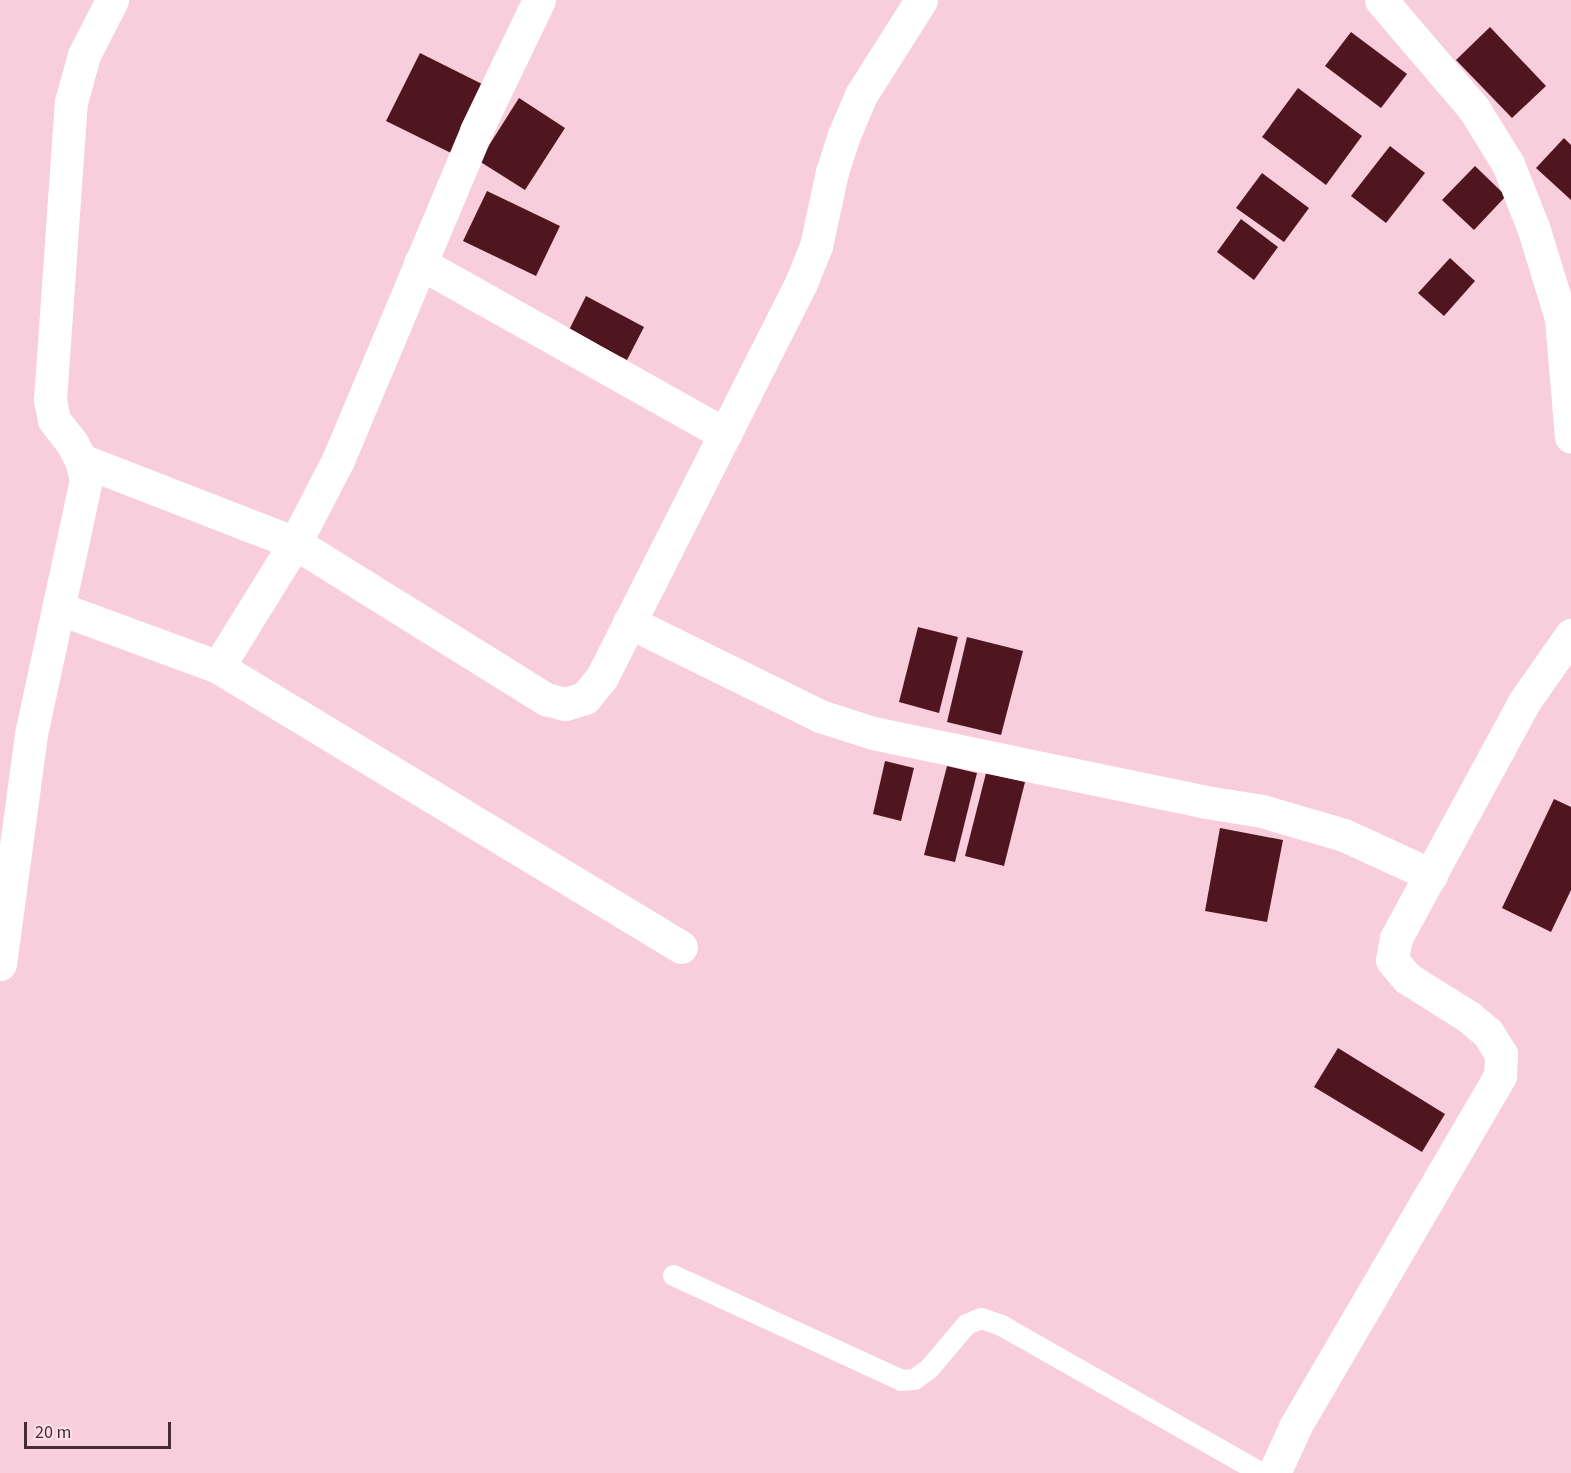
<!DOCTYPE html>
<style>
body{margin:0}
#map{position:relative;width:1571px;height:1473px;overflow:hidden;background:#f8cddc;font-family:"Source Sans 3",sans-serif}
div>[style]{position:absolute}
.building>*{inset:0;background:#50161f}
.service>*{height:21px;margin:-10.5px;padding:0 10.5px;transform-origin:10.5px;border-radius:10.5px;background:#fff}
.minor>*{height:33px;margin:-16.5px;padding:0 16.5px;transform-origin:16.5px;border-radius:16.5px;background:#fff}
span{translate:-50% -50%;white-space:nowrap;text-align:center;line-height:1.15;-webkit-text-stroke:6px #fcdfe9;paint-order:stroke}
.scale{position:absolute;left:24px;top:1422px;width:147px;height:27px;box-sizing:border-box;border:3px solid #462a35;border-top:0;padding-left:8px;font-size:18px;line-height:21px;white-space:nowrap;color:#462a35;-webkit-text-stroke:4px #fcdfe9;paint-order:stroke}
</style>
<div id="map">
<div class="building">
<div style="clip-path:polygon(1490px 27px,1546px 86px,1512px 118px,1456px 60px)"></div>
<div style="clip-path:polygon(1351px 32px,1407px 74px,1381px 108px,1325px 66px)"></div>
<div style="clip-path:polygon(420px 53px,484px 85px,451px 153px,386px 121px)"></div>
<div style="clip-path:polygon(1298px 88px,1362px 136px,1326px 185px,1262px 137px)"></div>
<div style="clip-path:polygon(519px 98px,565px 128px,525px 190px,479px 161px)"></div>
<div style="clip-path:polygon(1564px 138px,1571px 145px,1571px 200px,1536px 168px)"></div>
<div style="clip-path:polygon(1390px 146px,1425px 173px,1386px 223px,1351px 196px)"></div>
<div style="clip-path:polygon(1475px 166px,1506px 196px,1474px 230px,1442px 200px)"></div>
<div style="clip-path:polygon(1262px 173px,1309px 208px,1284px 242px,1236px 208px)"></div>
<div style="clip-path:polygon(487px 191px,560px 226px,536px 276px,463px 241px)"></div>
<div style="clip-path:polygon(1241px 219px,1278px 247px,1254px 280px,1217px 252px)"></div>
<div style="clip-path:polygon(1450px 258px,1475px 281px,1444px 316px,1418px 293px)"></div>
<div style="clip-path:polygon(586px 296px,644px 327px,627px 360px,569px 330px)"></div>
<div style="clip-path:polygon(918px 627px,958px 637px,939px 713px,899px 702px)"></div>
<div style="clip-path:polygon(967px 637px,1023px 651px,1001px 735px,947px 722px)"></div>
<div style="clip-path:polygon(885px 761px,914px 768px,901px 821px,873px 814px)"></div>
<div style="clip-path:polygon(947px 766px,977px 773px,955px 862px,924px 855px)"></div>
<div style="clip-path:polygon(986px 773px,1025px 782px,1004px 866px,965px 856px)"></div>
<div style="clip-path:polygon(1554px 799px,1571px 807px,1571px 890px,1551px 932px,1502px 908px)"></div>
<div style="clip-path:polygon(1220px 828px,1283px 840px,1267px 922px,1205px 911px)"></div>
<div style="clip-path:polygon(1338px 1048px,1445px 1114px,1422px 1152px,1314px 1087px)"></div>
</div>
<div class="service">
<div style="left:673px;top:1275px;width:251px;rotate:24.7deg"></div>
<div style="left:901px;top:1380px;width:13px;rotate:-4deg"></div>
<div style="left:914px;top:1379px;width:19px;rotate:-36deg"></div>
<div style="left:929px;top:1368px;width:57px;rotate:-49.9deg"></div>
<div style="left:966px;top:1324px;width:16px;rotate:-22deg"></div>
<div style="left:981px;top:1318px;width:21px;rotate:19deg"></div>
<div style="left:1001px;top:1325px;width:299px;rotate:29.6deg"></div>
</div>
<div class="minor">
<div style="left:1381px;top:0;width:143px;rotate:49.5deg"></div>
<div style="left:1474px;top:109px;width:65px;rotate:58.3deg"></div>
<div style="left:1508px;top:164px;width:68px;rotate:68.4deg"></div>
<div style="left:1533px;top:227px;width:95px;rotate:72.9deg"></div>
<div style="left:1561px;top:318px;width:119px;rotate:85.2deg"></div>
<div style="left:420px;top:263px;width:350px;rotate:29.3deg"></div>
<div style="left:81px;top:460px;width:230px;rotate:21.2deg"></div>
<div style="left:295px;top:543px;width:296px;rotate:31.9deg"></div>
<div style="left:546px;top:699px;width:20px;rotate:15deg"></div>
<div style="left:565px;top:704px;width:21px;rotate:-17deg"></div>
<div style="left:585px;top:698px;width:27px;rotate:-51deg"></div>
<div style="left:602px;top:677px;width:441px;rotate:-63.2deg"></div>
<div style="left:801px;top:283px;width:40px;rotate:-68deg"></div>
<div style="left:816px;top:246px;width:76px;rotate:-77.8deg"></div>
<div style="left:832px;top:172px;width:39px;rotate:-72deg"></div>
<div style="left:844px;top:135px;width:43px;rotate:-67deg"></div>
<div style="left:861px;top:95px;width:112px;rotate:-57.7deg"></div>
<div style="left:58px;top:608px;width:171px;rotate:20.2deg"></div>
<div style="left:218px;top:667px;width:146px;rotate:-58.2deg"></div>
<div style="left:295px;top:543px;width:93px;rotate:-62.6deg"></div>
<div style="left:338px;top:460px;width:357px;rotate:-67.2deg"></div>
<div style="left:476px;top:131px;width:145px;rotate:-64.3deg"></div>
<div style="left:629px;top:622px;width:213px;rotate:26.2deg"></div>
<div style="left:820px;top:716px;width:56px;rotate:17.8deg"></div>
<div style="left:873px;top:733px;width:340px;rotate:11.7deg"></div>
<div style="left:1206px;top:802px;width:57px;rotate:9.1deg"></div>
<div style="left:1262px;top:811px;width:85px;rotate:16.3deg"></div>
<div style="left:1344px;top:835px;width:96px;rotate:24.7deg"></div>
<div style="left:218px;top:667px;width:541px;rotate:31.16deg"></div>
<div style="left:0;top:964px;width:232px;rotate:-82.3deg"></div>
<div style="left:31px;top:734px;width:260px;rotate:-77.8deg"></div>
<div style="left:86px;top:480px;width:21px;rotate:-104deg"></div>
<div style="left:81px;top:460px;width:19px;rotate:-118deg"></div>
<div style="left:72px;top:443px;width:29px;rotate:-128deg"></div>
<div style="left:54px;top:420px;width:20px;rotate:-101deg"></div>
<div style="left:50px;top:400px;width:299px;rotate:-86deg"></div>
<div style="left:71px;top:102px;width:49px;rotate:-74.5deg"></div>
<div style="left:84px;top:55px;width:62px;rotate:-63deg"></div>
<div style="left:1274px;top:1473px;width:53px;rotate:-65.4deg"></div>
<div style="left:1296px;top:1425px;width:404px;rotate:-59.7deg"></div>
<div style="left:1500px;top:1076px;width:22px;rotate:-87deg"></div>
<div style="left:1501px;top:1054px;width:25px;rotate:-122deg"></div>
<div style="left:1488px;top:1033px;width:25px;rotate:-140deg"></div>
<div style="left:1469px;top:1017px;width:73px;rotate:-147.8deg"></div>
<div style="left:1407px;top:978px;width:23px;rotate:-130deg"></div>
<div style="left:1392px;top:960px;width:22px;rotate:-80deg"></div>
<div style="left:1396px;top:938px;width:268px;rotate:-61.5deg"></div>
<div style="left:1524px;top:702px;width:82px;rotate:-55deg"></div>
</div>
<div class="scale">20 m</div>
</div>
